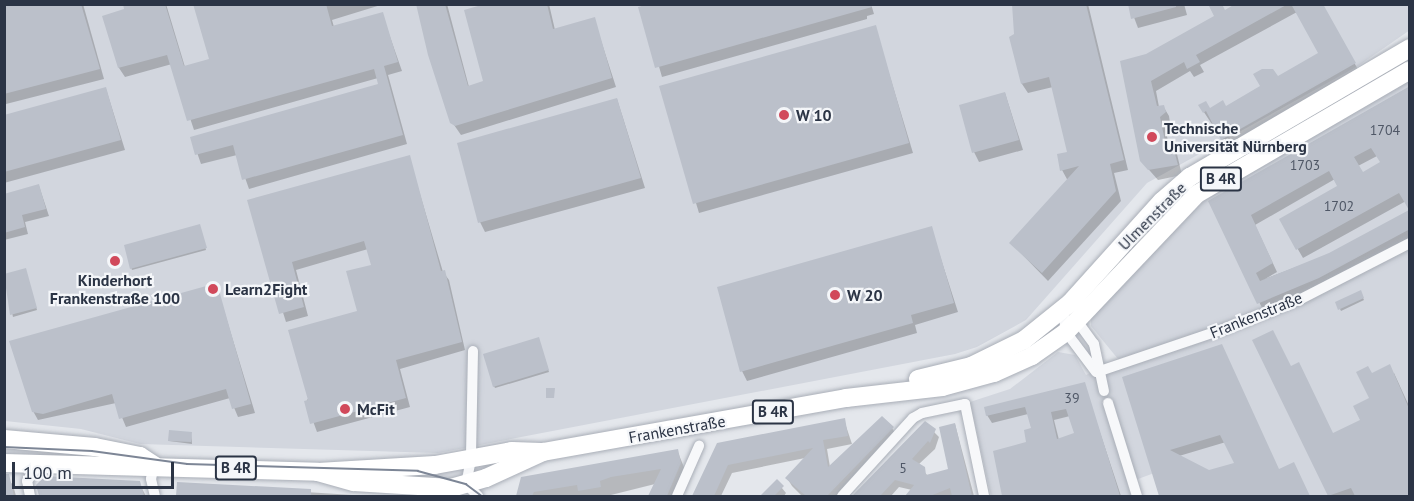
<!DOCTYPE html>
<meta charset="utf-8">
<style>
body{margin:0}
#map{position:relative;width:1414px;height:501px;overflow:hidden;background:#e4e7ec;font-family:"PT Sans",sans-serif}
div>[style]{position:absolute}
.built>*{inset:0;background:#d2d6de}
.shadow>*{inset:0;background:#0003}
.building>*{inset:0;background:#bbc0ca}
.roads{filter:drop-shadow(0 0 2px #a9aeb7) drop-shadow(0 0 2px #a9aeb7)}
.minor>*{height:10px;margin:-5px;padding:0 5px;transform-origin:5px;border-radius:5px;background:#f7f8fa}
.primary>*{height:18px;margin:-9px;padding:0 9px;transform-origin:9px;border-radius:9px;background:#fff}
.tram>*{height:1.5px;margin:-0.75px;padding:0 0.75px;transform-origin:0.75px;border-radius:0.75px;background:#7d8696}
.dots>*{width:16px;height:16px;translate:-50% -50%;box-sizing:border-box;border:3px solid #f4f6f9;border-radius:50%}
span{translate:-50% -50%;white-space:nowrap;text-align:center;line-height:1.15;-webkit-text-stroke:4.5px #f4f6f9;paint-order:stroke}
.number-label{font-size:14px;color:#4f5766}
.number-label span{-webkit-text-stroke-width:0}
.shield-label span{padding:2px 4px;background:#f4f6f9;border:2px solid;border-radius:4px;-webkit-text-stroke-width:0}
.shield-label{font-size:15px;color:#2b3445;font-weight:700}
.poi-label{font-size:16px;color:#2b3445;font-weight:700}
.left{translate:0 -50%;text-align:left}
.street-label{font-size:16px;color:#2b3445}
.frame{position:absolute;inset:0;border:6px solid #2b3445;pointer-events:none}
.scale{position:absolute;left:12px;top:462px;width:162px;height:27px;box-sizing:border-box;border:3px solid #2b3445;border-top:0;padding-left:8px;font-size:18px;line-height:21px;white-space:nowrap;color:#2b3445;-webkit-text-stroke:4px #f4f6f9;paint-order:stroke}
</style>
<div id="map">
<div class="built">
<div style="clip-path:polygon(1409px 4px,1410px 30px,1358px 66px,1147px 183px,1026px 320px,977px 347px,955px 354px,438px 453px,140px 444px,81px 429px,5px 421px,4px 5px)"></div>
<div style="clip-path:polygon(1409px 78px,1409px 496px,1187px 496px,1182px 480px,1168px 468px,1127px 483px,1131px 496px,991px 496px,970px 402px,1010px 389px,1058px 352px,1075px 355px,1086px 375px,1118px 359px,1091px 326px,1091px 317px,1190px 207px)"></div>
</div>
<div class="shadow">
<div style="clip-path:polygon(4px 4px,83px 4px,104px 79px,6px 104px)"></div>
<div style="clip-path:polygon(125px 4px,166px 4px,185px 67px,211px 60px,195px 4px,384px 4px,332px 20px,334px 27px,382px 14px,402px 71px,388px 75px,407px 144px,249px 189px,237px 155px,201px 164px,192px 138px,380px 85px,378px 78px,194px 130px,172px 64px,125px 77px,119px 68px,104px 17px,126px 10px)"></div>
<div style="clip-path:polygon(417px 4px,447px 4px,469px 87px,485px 82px,490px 4px,549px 4px,555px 30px,594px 19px,616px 87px,461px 135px,452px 122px)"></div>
<div style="clip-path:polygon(641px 4px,871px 4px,874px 14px,867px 16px,867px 19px,662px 77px)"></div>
<div style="clip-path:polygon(1014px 4px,1088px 4px,1128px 170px,1114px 173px,1121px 201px,1048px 281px,1011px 243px,1068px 181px,1062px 170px,1069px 153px,1053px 87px,1028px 93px,1022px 84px,1011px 38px,1016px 35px)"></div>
<div style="clip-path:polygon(1129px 4px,1184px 4px,1187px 15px,1138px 28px)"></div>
<div style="clip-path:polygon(1237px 4px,1321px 4px,1360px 73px,1228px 149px,1200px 106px,1209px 109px,1226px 107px,1320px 53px,1297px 12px,1200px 65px,1204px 72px,1194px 77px,1190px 71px,1156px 91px,1159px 107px,1163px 106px,1169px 116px,1170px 123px,1165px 127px,1168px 141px,1176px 150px,1182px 175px,1158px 180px,1143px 163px,1147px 56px)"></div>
<div style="clip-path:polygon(875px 27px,913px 153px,699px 213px,661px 87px)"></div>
<div style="clip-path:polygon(evenodd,1410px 87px,1406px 201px,1303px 258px,1281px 220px,1339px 187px,1335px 179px,1255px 225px,1277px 272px,1265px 279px,1330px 254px,1410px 211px,1410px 239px,1264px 312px,1210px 201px,1410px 87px,1377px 156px,1382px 163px,1362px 174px,1358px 166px,1377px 156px)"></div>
<div style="clip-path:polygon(106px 89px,125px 150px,4px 183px,4px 117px)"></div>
<div style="clip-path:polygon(1005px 93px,1023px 150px,979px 162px,974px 152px)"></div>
<div style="clip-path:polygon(617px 99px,645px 188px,485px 232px,480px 222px)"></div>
<div style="clip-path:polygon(409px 157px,443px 272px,449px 280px,465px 350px,400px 369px,410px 407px,317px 432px,306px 402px,358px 312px,372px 266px,368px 249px,296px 270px,308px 316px,286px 322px,248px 201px)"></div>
<div style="clip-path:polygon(39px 186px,49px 216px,25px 222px,28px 234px,4px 240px,4px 196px)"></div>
<div style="clip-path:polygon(200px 228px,206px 250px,132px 270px,125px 246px)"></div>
<div style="clip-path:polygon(931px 228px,958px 312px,915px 325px,917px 333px,747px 381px,742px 371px)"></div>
<div style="clip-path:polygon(26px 272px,37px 310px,13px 317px,4px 276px)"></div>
<div style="clip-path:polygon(216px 284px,255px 413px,238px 417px,230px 398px,126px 427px,116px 403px,38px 420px,33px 411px)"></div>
<div style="clip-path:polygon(1360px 292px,1364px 300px,1341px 311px,1337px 303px)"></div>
<div style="clip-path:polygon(539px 340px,549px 372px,495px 388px,494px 386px)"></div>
<div style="clip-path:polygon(1254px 341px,1291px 368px,1333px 435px,1362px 421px,1371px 399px,1372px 375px,1394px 373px,1410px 408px,1410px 496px,1330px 496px)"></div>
<div style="clip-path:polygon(evenodd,1221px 346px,1279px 471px,1298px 472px,1309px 496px,1160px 496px,1124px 378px,1221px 346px,1226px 442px,1236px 464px,1209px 472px,1179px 456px,1226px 442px)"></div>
<div style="clip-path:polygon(evenodd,1084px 384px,1121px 496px,1005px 496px,995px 452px,1027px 443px,1032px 430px,1028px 414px,992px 423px,987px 415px,1084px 384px,1070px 416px,1076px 434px,1059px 440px,1054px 420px,1070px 416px)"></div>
<div style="clip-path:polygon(844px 420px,852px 444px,827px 449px,830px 467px,892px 428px,897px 436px,840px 496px,802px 496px,792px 486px,787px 478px,805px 458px,732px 473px,721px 496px,694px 496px,718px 444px)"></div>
<div style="clip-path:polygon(925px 423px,939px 437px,935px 449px,918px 465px,928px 476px,949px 471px,955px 424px,974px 496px,907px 496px,912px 490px,899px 487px,891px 496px,854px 496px)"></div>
<div style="clip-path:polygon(191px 433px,192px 444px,169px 441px)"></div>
<div style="clip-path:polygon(677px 450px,688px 477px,680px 496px,649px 496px,655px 484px,607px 496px,518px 496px,522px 478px)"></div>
<div style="clip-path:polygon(4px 475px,13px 485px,16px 496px,4px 496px)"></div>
<div style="clip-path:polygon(777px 482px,786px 493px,784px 496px,762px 496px)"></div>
<div style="clip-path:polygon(139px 483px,146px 496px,41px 496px,38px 486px)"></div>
<div style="clip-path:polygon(178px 484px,353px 495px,354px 496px,178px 496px)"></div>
</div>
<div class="building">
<div style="clip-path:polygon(4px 4px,81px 4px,100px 69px,4px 94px)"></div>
<div style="clip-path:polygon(123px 4px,165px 4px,184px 66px,209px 59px,193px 4px,326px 4px,332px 26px,383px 12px,398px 62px,384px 66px,403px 135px,242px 180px,233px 145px,195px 155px,190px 137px,378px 84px,374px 69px,187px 121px,167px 55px,118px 68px,102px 16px,124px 9px)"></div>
<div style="clip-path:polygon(416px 4px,445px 4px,468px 86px,483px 81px,464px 10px,485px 4px,547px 4px,553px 29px,595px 17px,612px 78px,455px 126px,450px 123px,428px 55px)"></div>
<div style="clip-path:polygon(649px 4px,872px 4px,872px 7px,655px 68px,638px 7px)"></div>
<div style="clip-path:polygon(1012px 4px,1086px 4px,1124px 160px,1110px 164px,1116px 191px,1042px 273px,1009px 243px,1079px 166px,1060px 171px,1057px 154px,1067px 152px,1049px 77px,1021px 84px,1009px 37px,1014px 34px)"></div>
<div style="clip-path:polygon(1128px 4px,1176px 4px,1176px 7px,1131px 19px)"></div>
<div style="clip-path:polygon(1208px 4px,1222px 4px,1225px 10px,1235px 4px,1288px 4px,1196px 55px,1200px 62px,1187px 69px,1184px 62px,1151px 81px,1157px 106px,1164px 105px,1166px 112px,1160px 117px,1165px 141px,1171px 139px,1178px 165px,1148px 170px,1140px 161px,1120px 61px,1146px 54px,1214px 16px)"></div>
<div style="clip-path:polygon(1291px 4px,1323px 4px,1356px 63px,1221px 140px,1206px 111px,1203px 113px,1198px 105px,1206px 101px,1210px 108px,1223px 100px,1226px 106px,1260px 86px,1253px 74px,1262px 69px,1273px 69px,1278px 76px,1318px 53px)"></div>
<div style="clip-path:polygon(876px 25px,909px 143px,693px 204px,659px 86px)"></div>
<div style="clip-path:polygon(evenodd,1410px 86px,1410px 229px,1319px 278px,1257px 304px,1208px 201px,1410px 86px,1371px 148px,1380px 162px,1363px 172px,1354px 157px,1371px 148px,1410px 86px,1329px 171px,1337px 186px,1279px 219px,1296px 250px,1399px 193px,1409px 210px,1329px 253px,1260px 281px,1256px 273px,1273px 263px,1251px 215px,1329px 171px)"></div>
<div style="clip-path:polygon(106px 87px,121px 140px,4px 172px,4px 115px)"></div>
<div style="clip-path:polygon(1005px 92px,1019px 140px,972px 153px,959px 105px)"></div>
<div style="clip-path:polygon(617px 98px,641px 178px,478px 223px,457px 143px)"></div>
<div style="clip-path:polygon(410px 155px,441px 271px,445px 270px,462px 342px,396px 360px,406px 398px,310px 424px,304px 401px,308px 400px,288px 330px,357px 311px,346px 271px,371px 265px,364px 241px,292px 262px,304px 307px,279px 314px,247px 200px)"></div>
<div style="clip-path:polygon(39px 184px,46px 209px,22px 215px,25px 227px,4px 233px,4px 194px)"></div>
<div style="clip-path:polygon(200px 224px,207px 248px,130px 269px,124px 245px)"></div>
<div style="clip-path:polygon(932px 226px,954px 303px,911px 315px,913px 323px,740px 372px,717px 287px)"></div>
<div style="clip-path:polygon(26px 268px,37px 308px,10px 315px,4px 274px)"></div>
<div style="clip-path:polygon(217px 283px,251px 404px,232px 409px,226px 389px,119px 419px,112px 394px,43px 414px,32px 412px,9px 341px)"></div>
<div style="clip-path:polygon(1361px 290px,1364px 298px,1338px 310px,1335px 302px)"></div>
<div style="clip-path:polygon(1273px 330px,1291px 366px,1299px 362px,1333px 433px,1360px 420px,1353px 406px,1369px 398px,1356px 372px,1368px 366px,1372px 373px,1390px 364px,1410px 411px,1410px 496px,1355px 496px,1351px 488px,1328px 496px,1252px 340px)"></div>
<div style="clip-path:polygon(539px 337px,549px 370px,493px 387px,483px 354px)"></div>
<div style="clip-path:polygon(evenodd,1222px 344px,1279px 469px,1294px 462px,1310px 496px,1159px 496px,1122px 377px,1222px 344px,1220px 435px,1234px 463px,1209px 470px,1170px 450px,1220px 435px)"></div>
<div style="clip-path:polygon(evenodd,1085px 382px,1120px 496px,1002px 496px,993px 451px,1026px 442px,1024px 430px,1031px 428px,1025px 407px,986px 416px,984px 407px,1085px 382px,1066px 409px,1074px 433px,1057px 439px,1051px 412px,1066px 409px)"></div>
<div style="clip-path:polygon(546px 388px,555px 388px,554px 398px,546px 398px)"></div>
<div style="clip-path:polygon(882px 416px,894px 427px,827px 496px,806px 496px,785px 478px,813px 448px,728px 465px,714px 496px,692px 496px,717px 443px,845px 418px,848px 436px,823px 440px,828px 467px)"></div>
<div style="clip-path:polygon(925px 421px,936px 429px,930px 443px,928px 441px,912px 459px,925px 467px,926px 475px,948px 469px,939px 427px,955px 423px,972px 496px,952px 496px,950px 488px,930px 496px,905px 496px,914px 485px,895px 480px,880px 496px,852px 496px)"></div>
<div style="clip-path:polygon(169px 430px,192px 432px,191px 442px,168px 441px)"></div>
<div style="clip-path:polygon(678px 449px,681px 463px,667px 496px,648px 496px,661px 469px,611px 477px,600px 481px,601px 487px,578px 491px,577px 485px,534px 492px,532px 496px,516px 496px,521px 477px)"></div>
<div style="clip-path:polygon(4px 474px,9px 474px,14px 496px,4px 496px)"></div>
<div style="clip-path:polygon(45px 476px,140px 481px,144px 496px,39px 496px,36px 485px)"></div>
<div style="clip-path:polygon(777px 479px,784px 486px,774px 496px,760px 496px)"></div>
<div style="clip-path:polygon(177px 482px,311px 489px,311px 496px,176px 496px)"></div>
</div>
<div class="roads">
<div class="minor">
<div style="left:1063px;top:309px;width:23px;rotate:83deg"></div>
<div style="left:1066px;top:332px;width:50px;rotate:53.1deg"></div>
<div style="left:1075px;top:318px;width:32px;rotate:54deg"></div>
<div style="left:1094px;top:344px;width:48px;rotate:78deg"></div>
<div style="left:473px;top:351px;width:108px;rotate:91.1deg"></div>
<div style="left:471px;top:459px;width:25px;rotate:101deg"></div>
<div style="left:466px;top:484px;width:17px;rotate:45deg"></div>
<div style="left:1097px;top:372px;width:137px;rotate:-18.7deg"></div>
<div style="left:1227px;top:328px;width:79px;rotate:-21.4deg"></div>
<div style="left:1301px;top:299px;width:123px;rotate:-27.2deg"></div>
<div style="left:1108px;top:403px;width:97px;rotate:72.7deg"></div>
<div style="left:154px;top:465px;width:14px;rotate:102deg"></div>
<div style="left:151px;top:479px;width:17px;rotate:77deg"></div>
<div style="left:30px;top:496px;width:15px;rotate:-101deg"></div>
<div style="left:27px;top:481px;width:22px;rotate:-54deg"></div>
<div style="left:677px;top:496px;width:55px;rotate:-66.3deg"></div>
<div style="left:842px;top:496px;width:105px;rotate:-47.7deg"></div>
<div style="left:913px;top:418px;width:10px;rotate:-29deg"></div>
<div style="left:922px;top:413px;width:44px;rotate:-11.8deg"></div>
<div style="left:965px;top:404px;width:94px;rotate:78.3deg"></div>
</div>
<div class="primary">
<div style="left:918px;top:379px;width:55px;rotate:-13.8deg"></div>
<div style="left:971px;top:366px;width:59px;rotate:-26.1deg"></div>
<div style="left:1024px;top:340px;width:59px;rotate:-38.8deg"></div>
<div style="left:1070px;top:303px;width:137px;rotate:-48deg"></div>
<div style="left:1162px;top:201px;width:37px;rotate:-41deg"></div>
<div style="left:1190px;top:177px;width:255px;rotate:-30.4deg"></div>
<div style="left:4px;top:439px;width:91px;rotate:5deg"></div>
<div style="left:95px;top:447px;width:46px;rotate:11.3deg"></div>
<div style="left:140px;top:456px;width:17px;rotate:33deg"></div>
<div style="left:4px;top:463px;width:314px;rotate:1.6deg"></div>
<div style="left:318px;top:472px;width:117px;rotate:-3.4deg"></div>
<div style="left:435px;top:465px;width:78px;rotate:-10.3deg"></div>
<div style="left:512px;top:451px;width:29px;rotate:2deg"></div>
<div style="left:318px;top:472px;width:37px;rotate:16deg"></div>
<div style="left:354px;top:482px;width:97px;rotate:3.5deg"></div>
<div style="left:451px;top:488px;width:36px;rotate:-16deg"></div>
<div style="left:486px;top:478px;width:63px;rotate:-24.5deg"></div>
<div style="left:543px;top:452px;width:308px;rotate:-10.1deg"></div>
<div style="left:846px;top:398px;width:97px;rotate:-6.5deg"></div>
<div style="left:942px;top:387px;width:54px;rotate:-15.1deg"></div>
<div style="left:994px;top:373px;width:42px;rotate:-24.1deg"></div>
<div style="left:1032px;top:356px;width:42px;rotate:-35.2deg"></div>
<div style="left:1066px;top:332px;width:190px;rotate:-46.5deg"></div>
<div style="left:1197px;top:194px;width:246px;rotate:-30.2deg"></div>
</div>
</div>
<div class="tram">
<div style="left:4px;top:447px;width:88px;rotate:2.6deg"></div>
<div style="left:92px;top:451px;width:96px;rotate:7.8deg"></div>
<div style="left:187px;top:464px;width:231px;rotate:1.7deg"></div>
<div style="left:418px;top:471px;width:50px;rotate:15.2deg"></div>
<div style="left:466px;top:484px;width:20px;rotate:37deg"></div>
</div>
<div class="dots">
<div style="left:784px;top:115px;background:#d1495b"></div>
<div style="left:1152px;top:137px;background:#d1495b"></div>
<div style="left:115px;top:261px;background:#d1495b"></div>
<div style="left:213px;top:289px;background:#d1495b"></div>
<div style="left:835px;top:295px;background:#d1495b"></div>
<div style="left:345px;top:409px;background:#d1495b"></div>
</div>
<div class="number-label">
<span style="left:1385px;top:130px">1704</span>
<span style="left:1305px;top:165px">1703</span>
<span style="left:1339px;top:206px">1702</span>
<span style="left:1072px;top:398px">39</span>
<span style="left:903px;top:468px">5</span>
</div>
<div class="shield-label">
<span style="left:1221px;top:179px">B 4R</span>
<span style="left:773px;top:412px">B 4R</span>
<span style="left:236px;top:468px">B 4R</span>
</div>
<div class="poi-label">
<span class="left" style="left:796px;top:115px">W 10</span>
<span class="left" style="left:1164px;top:137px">Technische<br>Universität Nürnberg</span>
<span style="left:115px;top:289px">Kinderhort<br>Frankenstraße 100</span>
<span class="left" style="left:225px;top:289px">Learn2Fight</span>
<span class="left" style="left:847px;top:295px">W 20</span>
<span class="left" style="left:357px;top:409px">McFit</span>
</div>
<div class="street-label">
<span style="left:1152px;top:216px;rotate:-45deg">Ulmenstraße</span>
<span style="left:1256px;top:315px;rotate:-22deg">Frankenstraße</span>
<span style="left:677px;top:429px;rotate:-10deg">Frankenstraße</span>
</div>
<div class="frame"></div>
<div class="scale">100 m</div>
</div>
